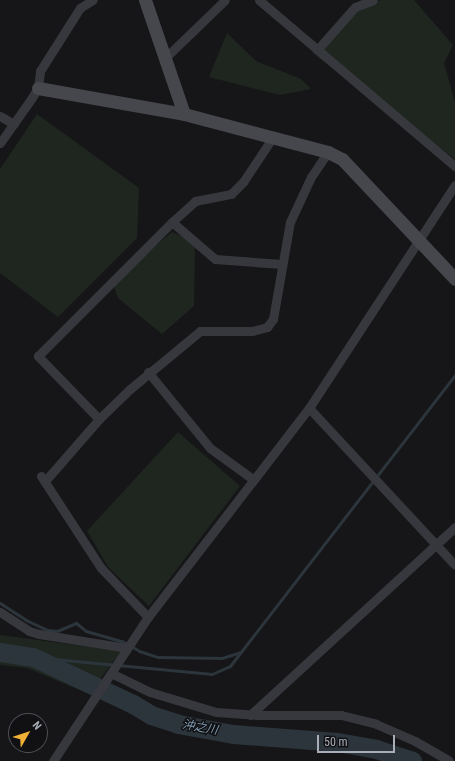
<!DOCTYPE html>
<meta charset="utf-8">
<style>
body{margin:0}
#map{position:relative;width:455px;height:761px;overflow:hidden;background:#161618;font-family:"Roboto Condensed","Noto Sans JP",sans-serif}
div>[style]{position:absolute}
.green>*{inset:0;background:#1e261f}
.stream>*{height:3px;margin:-1.5px;padding:0 1.5px;transform-origin:1.5px;border-radius:1.5px;background:#2c353c}
.river>*{height:19px;margin:-9.5px;padding:0 9.5px;transform-origin:9.5px;border-radius:9.5px;background:#2c353c}
.street>*{height:9px;margin:-4.5px;padding:0 4.5px;transform-origin:4.5px;border-radius:4.5px;background:#37383d}
.secondary>*{height:13px;margin:-6.5px;padding:0 6.5px;transform-origin:6.5px;border-radius:6.5px;background:#45474d}
span{translate:-50% -50%;white-space:nowrap;text-align:center;line-height:1.15;-webkit-text-stroke:3px #111113;paint-order:stroke}
.water-label{font-size:12px;color:#7f9bb3;font-style:italic}
.north{position:absolute;left:8px;top:713px;width:40px;height:40px;box-sizing:border-box;background:#111113;border:1px solid #4d4f55;border-radius:50%;rotate:51deg;font-size:11px;font-weight:700;line-height:16px;text-align:center;color:#a8adb8}
.north::after{content:'';display:block;margin:auto;width:14px;height:18px;background:#f2b134;clip-path:polygon(50% 0,100% 100%,50% 72%,0 100%)}
.scale{position:absolute;left:317px;top:735px;width:78px;height:18px;box-sizing:border-box;border:2px solid #a8adb8;border-top:0;padding-left:5px;font-size:12px;line-height:14px;white-space:nowrap;color:#a8adb8;-webkit-text-stroke:3px #111113;paint-order:stroke}
</style>
<div id="map">
<div class="green">
<div style="clip-path:polygon(381px 0,414px 0,453px 45px,444px 63px,455px 102px,455px 159px,316px 56px,355px 7px)"></div>
<div style="clip-path:polygon(227px 33px,256px 61px,301px 79px,311px 89px,280px 95px,209px 77px)"></div>
<div style="clip-path:polygon(37px 114px,139px 188px,137px 238px,58px 317px,0 273px,0 169px)"></div>
<div style="clip-path:polygon(172px 232px,195px 242px,194px 306px,162px 334px,118px 298px,112px 282px)"></div>
<div style="clip-path:polygon(178px 432px,240px 486px,149px 606px,108px 567px,87px 531px)"></div>
<div style="clip-path:polygon(0 635px,121px 651px,89px 694px,27px 668px,0 665px)"></div>
</div>
<div class="stream">
<div style="left:0;top:603px;width:33px;rotate:33deg"></div>
<div style="left:28px;top:621px;width:21px;rotate:25deg"></div>
<div style="left:47px;top:630px;width:10px;rotate:6deg"></div>
<div style="left:57px;top:631px;width:21px;rotate:-23deg"></div>
<div style="left:76px;top:623px;width:13px;rotate:39deg"></div>
<div style="left:86px;top:631px;width:37px;rotate:16deg"></div>
<div style="left:122px;top:641px;width:20px;rotate:30deg"></div>
<div style="left:139px;top:651px;width:20px;rotate:18deg"></div>
<div style="left:158px;top:657px;width:64px;rotate:0.9deg"></div>
<div style="left:222px;top:658px;width:20px;rotate:-18deg"></div>
<div style="left:33px;top:657px;width:180px;rotate:5.4deg"></div>
<div style="left:212px;top:674px;width:20px;rotate:-24deg"></div>
<div style="left:230px;top:666px;width:368px;rotate:-52.3deg"></div>
</div>
<div class="river">
<div style="left:0;top:652px;width:33px;rotate:9deg"></div>
<div style="left:33px;top:657px;width:110px;rotate:25.2deg"></div>
<div style="left:133px;top:704px;width:21px;rotate:31deg"></div>
<div style="left:151px;top:715px;width:28px;rotate:18deg"></div>
<div style="left:178px;top:724px;width:56px;rotate:10.3deg"></div>
<div style="left:233px;top:734px;width:104px;rotate:4.4deg"></div>
<div style="left:337px;top:742px;width:40px;rotate:10deg"></div>
<div style="left:376px;top:749px;width:38px;rotate:18deg"></div>
</div>
<div class="street">
<div style="left:259px;top:0;width:257px;rotate:40.3deg"></div>
<div style="left:317px;top:50px;width:57px;rotate:-48.5deg"></div>
<div style="left:355px;top:7px;width:19px;rotate:-21deg"></div>
<div style="left:165px;top:58px;width:83px;rotate:-44deg"></div>
<div style="left:0;top:116px;width:16px;rotate:30deg"></div>
<div style="left:0;top:143px;width:54px;rotate:-54.8deg"></div>
<div style="left:31px;top:99px;width:13px;rotate:-58deg"></div>
<div style="left:38px;top:88px;width:17px;rotate:-83deg"></div>
<div style="left:40px;top:71px;width:75px;rotate:-57.6deg"></div>
<div style="left:80px;top:8px;width:15px;rotate:-32deg"></div>
<div style="left:172px;top:222px;width:57px;rotate:40.7deg"></div>
<div style="left:215px;top:259px;width:67px;rotate:4.3deg"></div>
<div style="left:148px;top:372px;width:98px;rotate:50.8deg"></div>
<div style="left:210px;top:448px;width:54px;rotate:36deg"></div>
<div style="left:309px;top:408px;width:214px;rotate:47.1deg"></div>
<div style="left:99px;top:419px;width:88px;rotate:-134.1deg"></div>
<div style="left:38px;top:356px;width:190px;rotate:-45deg"></div>
<div style="left:172px;top:222px;width:31px;rotate:-42deg"></div>
<div style="left:195px;top:201px;width:37px;rotate:-11deg"></div>
<div style="left:231px;top:194px;width:17px;rotate:-45deg"></div>
<div style="left:243px;top:182px;width:54px;rotate:-56.3deg"></div>
<div style="left:41px;top:476px;width:110px;rotate:56.9deg"></div>
<div style="left:101px;top:568px;width:68px;rotate:46.2deg"></div>
<div style="left:45px;top:481px;width:82px;rotate:-48.9deg"></div>
<div style="left:99px;top:419px;width:43px;rotate:-44.1deg"></div>
<div style="left:130px;top:389px;width:91px;rotate:-39.6deg"></div>
<div style="left:200px;top:331px;width:52px"></div>
<div style="left:252px;top:331px;width:16px;rotate:-15deg"></div>
<div style="left:267px;top:327px;width:10px;rotate:-53deg"></div>
<div style="left:273px;top:319px;width:98px;rotate:-80.1deg"></div>
<div style="left:290px;top:222px;width:50px;rotate:-65deg"></div>
<div style="left:311px;top:177px;width:30px;rotate:-56deg"></div>
<div style="left:0;top:612px;width:35px;rotate:33deg"></div>
<div style="left:29px;top:631px;width:10px;rotate:17deg"></div>
<div style="left:39px;top:634px;width:89px;rotate:9deg"></div>
<div style="left:111px;top:673px;width:43px;rotate:26deg"></div>
<div style="left:150px;top:692px;width:69px;rotate:16.9deg"></div>
<div style="left:216px;top:712px;width:42px;rotate:4.1deg"></div>
<div style="left:258px;top:715px;width:83px"></div>
<div style="left:341px;top:715px;width:36px;rotate:14deg"></div>
<div style="left:376px;top:724px;width:43px;rotate:23.6deg"></div>
<div style="left:415px;top:741px;width:39px;rotate:30deg"></div>
<div style="left:250px;top:715px;width:278px;rotate:-42.5deg"></div>
<div style="left:53px;top:761px;width:173px;rotate:-56.6deg"></div>
<div style="left:148px;top:617px;width:264px;rotate:-52.4deg"></div>
<div style="left:309px;top:408px;width:267px;rotate:-56.8deg"></div>
</div>
<div class="secondary">
<div style="left:145px;top:0;width:120px;rotate:71.1deg"></div>
<div style="left:38px;top:88px;width:148px;rotate:10.1deg"></div>
<div style="left:184px;top:114px;width:149px;rotate:14.8deg"></div>
<div style="left:328px;top:152px;width:16px;rotate:27deg"></div>
<div style="left:342px;top:159px;width:165px;rotate:46.7deg"></div>
</div>
<div class="water-label">
<span style="left:200px;top:728px;rotate:10deg">沖之川</span>
</div>
<div class="north">N</div>
<div class="scale">50 m</div>
</div>
